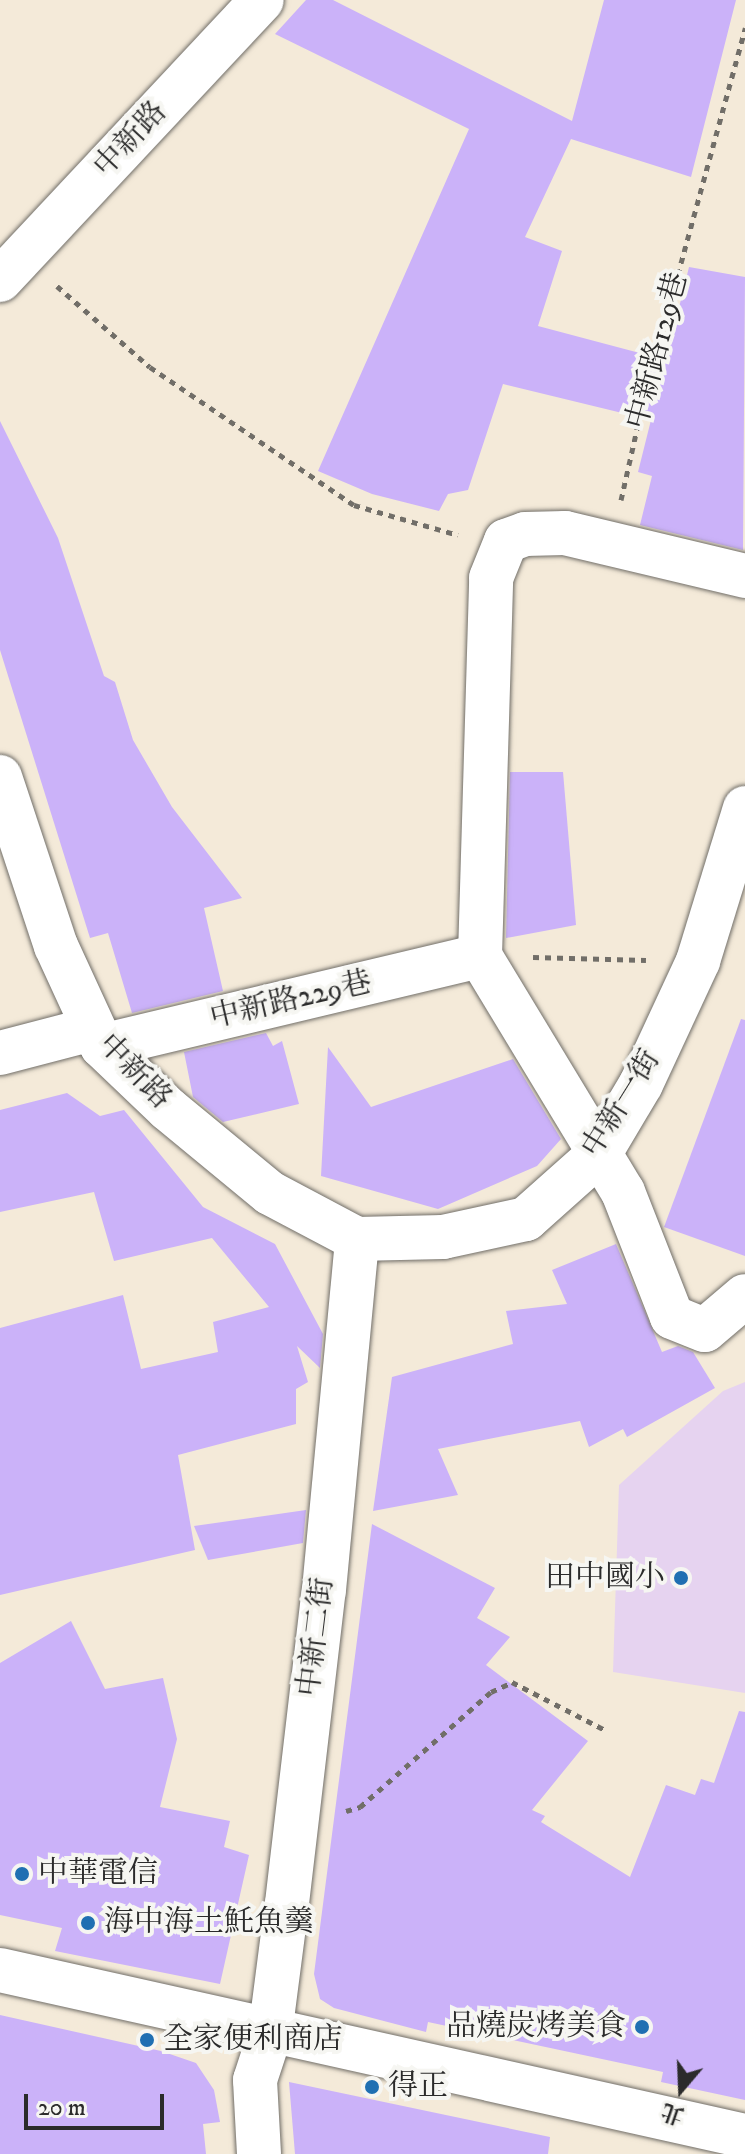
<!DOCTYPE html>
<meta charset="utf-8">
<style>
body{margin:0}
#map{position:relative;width:745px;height:2154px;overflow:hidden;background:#f4ead9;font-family:"IM FELL DW Pica","Noto Serif TC",serif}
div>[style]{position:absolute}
.built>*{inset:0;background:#e6d3f0}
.building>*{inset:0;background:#cbb2f9}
.path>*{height:5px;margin-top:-2.5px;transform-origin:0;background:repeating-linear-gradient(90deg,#716e68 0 6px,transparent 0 12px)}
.roads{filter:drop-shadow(0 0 2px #716e68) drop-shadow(0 0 2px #716e68)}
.minor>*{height:44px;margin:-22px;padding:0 22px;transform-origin:22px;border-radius:22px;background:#fff}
.dots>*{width:22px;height:22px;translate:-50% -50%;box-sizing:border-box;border:4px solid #f6f6f2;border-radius:50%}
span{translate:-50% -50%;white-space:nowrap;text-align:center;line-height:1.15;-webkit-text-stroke:8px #f6f6f2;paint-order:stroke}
.street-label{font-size:30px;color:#2b2b2b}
.poi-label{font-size:30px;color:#2b2b2b}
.right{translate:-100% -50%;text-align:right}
.left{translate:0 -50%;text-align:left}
.north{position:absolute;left:641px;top:2050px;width:80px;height:80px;-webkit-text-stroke:6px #f6f6f2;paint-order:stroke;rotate:199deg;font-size:22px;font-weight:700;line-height:32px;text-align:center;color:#2b2b2b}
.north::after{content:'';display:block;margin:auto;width:28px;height:36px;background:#2b2b2b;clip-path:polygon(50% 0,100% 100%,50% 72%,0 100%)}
.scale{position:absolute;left:24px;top:2094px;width:140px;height:36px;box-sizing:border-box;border:4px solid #2b2b2b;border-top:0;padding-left:10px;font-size:24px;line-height:28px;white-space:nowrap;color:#2b2b2b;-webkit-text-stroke:6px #f6f6f2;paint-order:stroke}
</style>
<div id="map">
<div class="built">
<div style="clip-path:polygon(745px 1382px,745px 1693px,613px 1672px,619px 1485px,723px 1391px)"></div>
</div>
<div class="building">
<div style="clip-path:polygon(306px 0,333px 0,572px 121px,604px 0,736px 0,691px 177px,571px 139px,525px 237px,562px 251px,538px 326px,666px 360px,689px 267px,745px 277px,743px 550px,640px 525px,652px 476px,638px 472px,651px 420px,503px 384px,468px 490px,448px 494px,439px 511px,372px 494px,318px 471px,469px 129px,275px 34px)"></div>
<div style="clip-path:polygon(0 421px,58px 538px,104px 676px,115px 682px,133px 740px,172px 807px,242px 898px,204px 908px,223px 991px,132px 1013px,108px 933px,90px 938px,0 650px)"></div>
<div style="clip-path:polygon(510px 772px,563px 772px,576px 925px,506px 938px)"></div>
<div style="clip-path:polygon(741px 1019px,745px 1020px,745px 1256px,664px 1227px)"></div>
<div style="clip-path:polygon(266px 1033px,273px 1046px,282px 1041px,299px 1104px,223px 1122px,193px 1097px,184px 1052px)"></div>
<div style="clip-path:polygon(328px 1047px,371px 1107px,513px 1059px,561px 1139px,537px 1166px,438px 1209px,321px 1176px)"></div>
<div style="clip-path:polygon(67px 1093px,100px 1116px,124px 1110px,203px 1207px,275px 1244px,323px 1334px,320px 1368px,297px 1346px,308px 1382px,296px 1389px,296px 1424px,178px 1455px,195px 1550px,0 1595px,0 1328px,123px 1295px,141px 1369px,218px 1352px,213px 1322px,269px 1307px,212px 1238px,114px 1261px,94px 1192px,0 1212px,0 1110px)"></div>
<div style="clip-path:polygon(616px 1244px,662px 1352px,678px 1346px,693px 1352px,715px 1388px,627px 1437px,623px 1429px,589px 1447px,580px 1421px,438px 1449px,458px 1495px,373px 1511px,392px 1377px,513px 1344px,506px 1311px,567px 1304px,552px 1270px)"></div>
<div style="clip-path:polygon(306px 1510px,303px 1543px,208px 1560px,194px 1526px)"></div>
<div style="clip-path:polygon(372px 1524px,495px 1588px,477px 1618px,510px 1637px,486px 1665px,588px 1741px,532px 1810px,545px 1816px,541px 1822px,630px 1877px,666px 1785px,695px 1795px,701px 1779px,714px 1783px,739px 1711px,745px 1712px,745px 2100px,661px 2082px,663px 2072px,428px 2022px,426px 2032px,334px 2008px,320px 1999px,314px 1974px)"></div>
<div style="clip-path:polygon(71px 1621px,105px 1689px,163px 1678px,177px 1739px,160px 1807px,230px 1821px,224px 1847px,249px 1855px,220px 1984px,55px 1951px,62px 1928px,0 1915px,0 1663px)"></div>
<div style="clip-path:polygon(0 2015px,161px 2051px,196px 2063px,214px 2090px,220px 2122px,203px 2124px,206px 2154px,0 2154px)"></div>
<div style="clip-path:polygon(289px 2082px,550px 2137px,548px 2154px,295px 2154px)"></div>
</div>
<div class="path">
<div style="left:57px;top:286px;width:123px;rotate:41.1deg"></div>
<div style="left:150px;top:367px;width:246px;rotate:34.1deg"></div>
<div style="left:354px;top:505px;width:108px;rotate:16.1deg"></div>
<div style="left:621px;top:500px;width:100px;rotate:-77.3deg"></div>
<div style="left:643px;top:402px;width:388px;rotate:-74.7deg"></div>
<div style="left:533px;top:957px;width:113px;rotate:1.5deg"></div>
<div style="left:346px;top:1811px;width:15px;rotate:-16deg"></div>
<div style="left:360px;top:1807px;width:174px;rotate:-41.3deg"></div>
<div style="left:491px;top:1692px;width:23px;rotate:-25deg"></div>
<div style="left:512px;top:1682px;width:107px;rotate:27.3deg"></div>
</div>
<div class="roads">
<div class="minor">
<div style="left:0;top:280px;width:383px;rotate:-46.9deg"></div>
<div style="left:0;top:777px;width:178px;rotate:71.7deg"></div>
<div style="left:56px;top:946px;width:110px;rotate:65.3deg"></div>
<div style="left:102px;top:1046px;width:91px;rotate:43.7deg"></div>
<div style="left:168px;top:1109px;width:132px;rotate:39.5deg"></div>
<div style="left:270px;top:1193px;width:98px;rotate:27.9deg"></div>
<div style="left:357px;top:1239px;width:86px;rotate:-1.3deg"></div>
<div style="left:443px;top:1237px;width:85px;rotate:-12.2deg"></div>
<div style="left:526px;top:1219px;width:99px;rotate:-41.7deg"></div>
<div style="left:600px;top:1153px;width:80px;rotate:-59.3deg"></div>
<div style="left:641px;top:1084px;width:136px;rotate:-65.1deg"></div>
<div style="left:698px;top:961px;width:160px;rotate:-72.9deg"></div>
<div style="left:480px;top:956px;width:378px;rotate:-88.3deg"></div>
<div style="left:491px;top:578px;width:40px;rotate:-68deg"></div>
<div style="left:506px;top:541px;width:20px;rotate:-20deg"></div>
<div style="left:525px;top:534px;width:40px;rotate:-1.4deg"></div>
<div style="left:565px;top:533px;width:185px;rotate:13.4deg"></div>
<div style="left:480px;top:956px;width:276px;rotate:58.8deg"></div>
<div style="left:623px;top:1192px;width:134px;rotate:68.6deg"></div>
<div style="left:672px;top:1317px;width:35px;rotate:22deg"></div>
<div style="left:705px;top:1330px;width:52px;rotate:-40.4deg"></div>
<div style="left:102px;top:1046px;width:389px;rotate:-13.4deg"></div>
<div style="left:0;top:1053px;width:95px;rotate:-14.6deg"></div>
<div style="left:0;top:1970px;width:763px;rotate:12.56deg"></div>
<div style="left:259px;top:2154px;width:74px;rotate:-93.1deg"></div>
<div style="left:255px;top:2080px;width:48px;rotate:-71.9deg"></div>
<div style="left:270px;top:2034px;width:132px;rotate:-82.6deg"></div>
<div style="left:287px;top:1903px;width:315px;rotate:-83.3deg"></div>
<div style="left:324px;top:1590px;width:353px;rotate:-84.6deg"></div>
</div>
</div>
<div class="dots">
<div style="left:681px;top:1578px;background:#1f6fb2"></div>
<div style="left:22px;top:1874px;background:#1f6fb2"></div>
<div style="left:88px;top:1923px;background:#1f6fb2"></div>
<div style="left:642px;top:2027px;background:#1f6fb2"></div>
<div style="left:147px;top:2040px;background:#1f6fb2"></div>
<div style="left:372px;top:2087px;background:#1f6fb2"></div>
</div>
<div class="street-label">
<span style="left:131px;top:140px;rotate:-47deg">中新路</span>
<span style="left:658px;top:351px;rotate:-75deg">中新路129巷</span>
<span style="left:291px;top:1001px;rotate:-13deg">中新路229巷</span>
<span style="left:134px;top:1072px;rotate:46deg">中新路</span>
<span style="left:622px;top:1104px;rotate:-58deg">中新一街</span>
<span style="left:317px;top:1637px;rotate:-83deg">中新二街</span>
</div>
<div class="poi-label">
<span class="right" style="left:665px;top:1578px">田中國小</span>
<span class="left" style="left:38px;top:1874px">中華電信</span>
<span class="left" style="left:104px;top:1923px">海中海土魠魚羹</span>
<span class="right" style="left:626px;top:2027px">品燒炭烤美食</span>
<span class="left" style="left:163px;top:2040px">全家便利商店</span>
<span class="left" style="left:388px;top:2087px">得正</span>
</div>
<div class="north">北</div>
<div class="scale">20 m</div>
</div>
